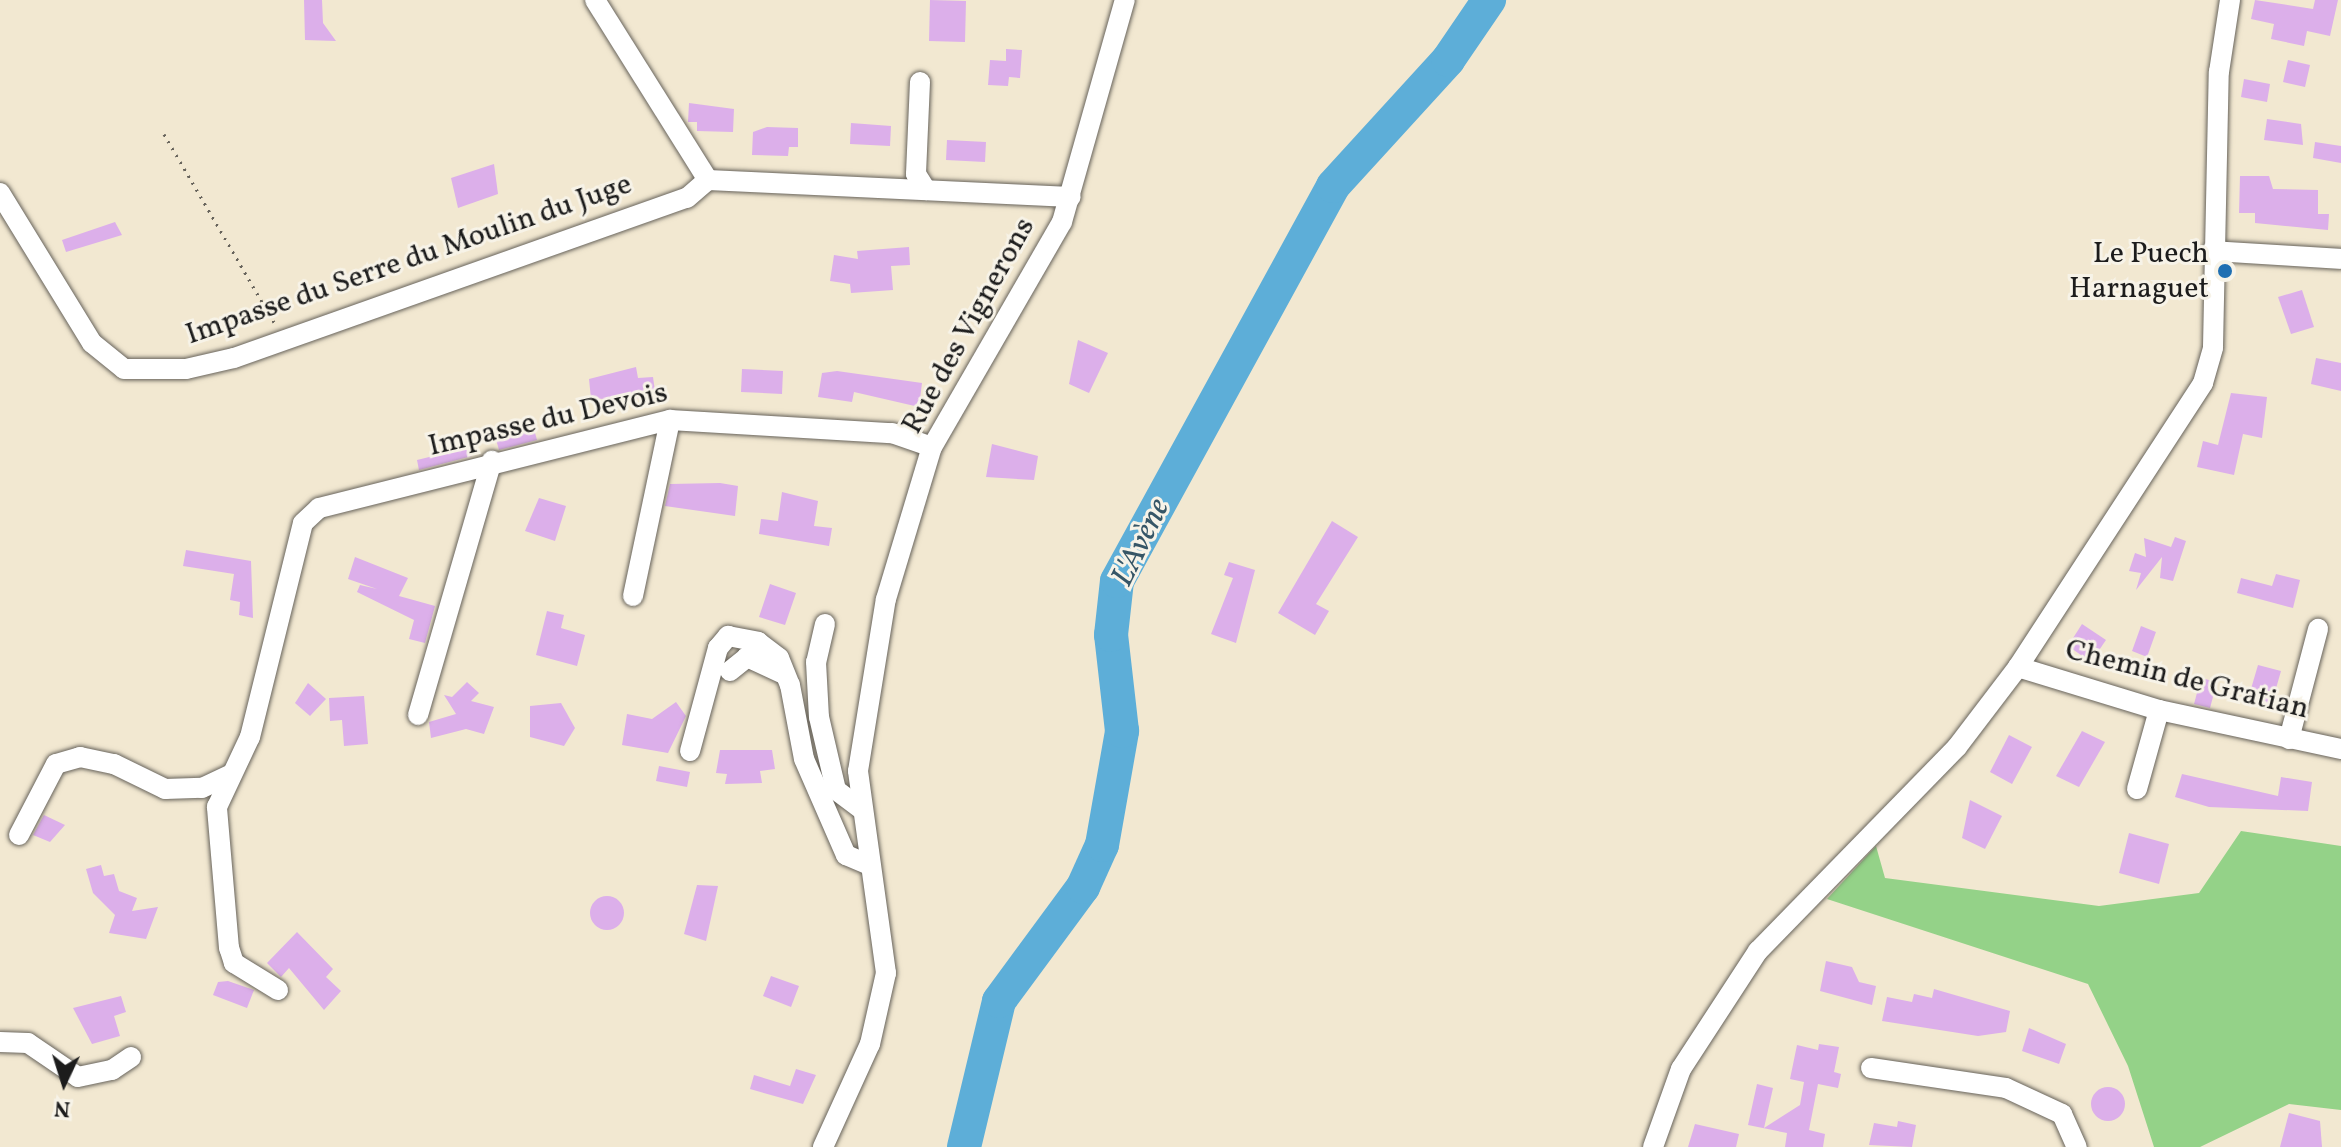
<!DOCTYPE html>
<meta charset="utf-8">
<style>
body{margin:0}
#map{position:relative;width:2341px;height:1147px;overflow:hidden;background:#f2e8d1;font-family:Vollkorn,serif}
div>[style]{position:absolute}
.green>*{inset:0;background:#94d288}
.river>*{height:34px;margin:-17px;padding:0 17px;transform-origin:17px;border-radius:17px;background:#5daed8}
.building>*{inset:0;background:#dcafea}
.round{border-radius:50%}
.path>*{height:3px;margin-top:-1.5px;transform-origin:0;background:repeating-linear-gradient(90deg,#67635b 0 2px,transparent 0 8px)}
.roads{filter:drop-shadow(0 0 2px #67635b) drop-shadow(0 0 2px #67635b)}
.minor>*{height:20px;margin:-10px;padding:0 10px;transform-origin:10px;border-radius:10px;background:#fff}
.dots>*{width:22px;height:22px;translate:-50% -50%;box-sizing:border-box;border:4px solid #f7f3e8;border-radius:50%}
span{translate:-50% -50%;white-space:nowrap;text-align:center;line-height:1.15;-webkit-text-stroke:6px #f7f3e8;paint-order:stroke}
.poi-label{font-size:30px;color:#1c1c1c}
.right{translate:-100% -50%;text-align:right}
.street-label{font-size:30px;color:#1c1c1c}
.water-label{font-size:32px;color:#365667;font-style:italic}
.north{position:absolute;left:24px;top:1043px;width:80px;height:80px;-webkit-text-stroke:6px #f7f3e8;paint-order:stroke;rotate:184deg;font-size:22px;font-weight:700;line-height:32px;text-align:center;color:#1c1c1c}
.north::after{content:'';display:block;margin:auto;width:28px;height:36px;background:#1c1c1c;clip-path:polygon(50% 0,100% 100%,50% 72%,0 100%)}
</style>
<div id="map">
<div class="green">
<div style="clip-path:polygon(2241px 831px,2341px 846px,2341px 1110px,2289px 1104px,2200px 1147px,2154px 1147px,2128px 1066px,2088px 984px,1827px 899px,1876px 846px,1885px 878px,2099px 906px,2199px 893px)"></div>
</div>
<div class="river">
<div style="left:964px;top:1147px;width:150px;rotate:-76.5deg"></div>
<div style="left:999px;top:1001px;width:142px;rotate:-53.6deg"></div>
<div style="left:1083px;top:887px;width:46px;rotate:-65.7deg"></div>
<div style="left:1102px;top:845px;width:116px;rotate:-80deg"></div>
<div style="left:1122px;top:731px;width:97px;rotate:-96.5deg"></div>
<div style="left:1111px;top:635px;width:54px;rotate:-83.7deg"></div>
<div style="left:1117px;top:581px;width:450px;rotate:-61.3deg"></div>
<div style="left:1333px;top:186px;width:171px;rotate:-47.6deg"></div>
<div style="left:1448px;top:60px;width:73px;rotate:-55.7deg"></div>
</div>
<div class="building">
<div style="clip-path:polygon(304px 0,322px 0,323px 23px,336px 41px,305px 40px)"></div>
<div style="clip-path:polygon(930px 0,966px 1px,965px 42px,929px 41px)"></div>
<div style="clip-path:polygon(2255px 0,2313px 9px,2315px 0,2338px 0,2330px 36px,2307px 31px,2304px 46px,2271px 39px,2274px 24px,2251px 19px)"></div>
<div style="clip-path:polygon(1006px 49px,1022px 50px,1020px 78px,1009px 77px,1008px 86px,988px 85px,990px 60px,1006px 61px)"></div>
<div style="clip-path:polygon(2288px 60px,2310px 65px,2305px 87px,2283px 82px)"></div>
<div style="clip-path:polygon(2244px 79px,2270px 84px,2267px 102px,2241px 97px)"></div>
<div style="clip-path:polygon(689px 103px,734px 109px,733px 132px,697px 131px,697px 122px,688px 122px)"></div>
<div style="clip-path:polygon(2267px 119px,2301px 124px,2303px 145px,2264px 140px)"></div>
<div style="clip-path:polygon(851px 123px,891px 126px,890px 146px,850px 144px)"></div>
<div style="clip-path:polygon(767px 127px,798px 128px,798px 147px,789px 147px,788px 156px,752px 155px,753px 132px)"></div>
<div style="clip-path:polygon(947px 140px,986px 142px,985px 162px,946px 160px)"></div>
<div style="clip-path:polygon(2315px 142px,2341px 146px,2341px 163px,2313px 158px)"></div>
<div style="clip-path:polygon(494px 164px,498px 194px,458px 208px,451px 178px)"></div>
<div style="clip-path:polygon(2240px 176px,2269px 176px,2273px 189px,2318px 190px,2318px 214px,2329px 214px,2328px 230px,2255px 223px,2255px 213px,2239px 213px)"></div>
<div style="clip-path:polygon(115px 222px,122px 235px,66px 252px,62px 240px)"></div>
<div style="clip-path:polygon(909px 247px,910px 265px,891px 266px,893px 290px,851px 293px,850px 284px,830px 281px,834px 255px,858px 259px,857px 251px)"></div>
<div style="clip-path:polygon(2302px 290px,2314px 327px,2291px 334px,2278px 297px)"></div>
<div style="clip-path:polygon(1078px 340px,1108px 353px,1089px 393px,1069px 384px)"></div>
<div style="clip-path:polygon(2316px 358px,2341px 363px,2341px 391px,2311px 384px)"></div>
<div style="clip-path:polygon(636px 367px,638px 378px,653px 377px,656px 398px,591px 399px,589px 379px)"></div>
<div style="clip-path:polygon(742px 369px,783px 371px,782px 394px,741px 392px)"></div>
<div style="clip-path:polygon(837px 371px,922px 383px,919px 407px,854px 392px,852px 402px,818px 397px,822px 373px)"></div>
<div style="clip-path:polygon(2231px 393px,2267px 397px,2262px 438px,2243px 434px,2234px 475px,2197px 467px,2203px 441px,2218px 445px)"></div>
<div style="clip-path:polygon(532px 422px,537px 440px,499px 450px,494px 432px)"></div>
<div style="clip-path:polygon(992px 444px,1038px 456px,1034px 480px,986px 477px)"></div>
<div style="clip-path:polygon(470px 447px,472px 456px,419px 470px,417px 460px)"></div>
<div style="clip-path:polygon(720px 483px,738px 486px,735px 516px,665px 506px,670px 484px)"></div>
<div style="clip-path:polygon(782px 492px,818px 501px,814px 526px,832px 528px,829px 546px,759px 534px,761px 519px,778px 521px)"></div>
<div style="clip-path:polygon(539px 498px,566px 506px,555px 541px,525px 531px)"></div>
<div style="clip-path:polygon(1332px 521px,1358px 537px,1316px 604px,1329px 611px,1315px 635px,1278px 613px)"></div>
<div style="clip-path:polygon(2175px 537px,2186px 541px,2173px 581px,2160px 578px,2162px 557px,2136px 590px,2141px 573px,2129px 571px,2135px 553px,2146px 557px,2144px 538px,2171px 547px)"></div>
<div style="clip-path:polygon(186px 550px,251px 561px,253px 618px,239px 615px,240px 602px,230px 600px,234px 574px,183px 566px)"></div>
<div style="clip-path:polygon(355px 557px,408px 578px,399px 596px,435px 606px,425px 643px,409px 639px,414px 620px,357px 592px,360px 585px,377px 589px,348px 579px)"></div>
<div style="clip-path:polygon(1229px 562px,1255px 570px,1236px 643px,1211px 634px,1233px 578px,1224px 575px)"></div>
<div style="clip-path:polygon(2276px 574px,2300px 580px,2293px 608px,2237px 593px,2241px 578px,2272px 586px)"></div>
<div style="clip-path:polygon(770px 584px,796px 593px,785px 625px,759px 617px)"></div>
<div style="clip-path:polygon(547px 611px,564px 615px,561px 628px,585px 635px,577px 666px,536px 655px)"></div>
<div style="clip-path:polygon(2082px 624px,2106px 640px,2091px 662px,2068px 646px)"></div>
<div style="clip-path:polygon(2141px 626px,2156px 632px,2147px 657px,2132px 651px)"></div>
<div style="clip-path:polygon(2258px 665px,2281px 671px,2271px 706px,2248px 699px)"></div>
<div style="clip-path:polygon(2201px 678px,2217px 682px,2210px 708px,2194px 704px)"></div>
<div style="clip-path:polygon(467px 682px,479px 693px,471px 701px,494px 707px,484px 734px,466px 729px,431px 738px,429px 722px,456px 714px,444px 695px,452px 697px)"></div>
<div style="clip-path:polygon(308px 683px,326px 699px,310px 716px,295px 703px)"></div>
<div style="clip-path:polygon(364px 696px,368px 744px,344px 746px,342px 720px,330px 721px,329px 698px)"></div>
<div style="clip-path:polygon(676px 702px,686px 716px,668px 753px,622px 745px,627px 714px,652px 719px)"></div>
<div style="clip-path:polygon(561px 703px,575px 728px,564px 746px,530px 737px,530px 706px)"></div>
<div style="clip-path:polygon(2082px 731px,2105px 742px,2079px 787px,2056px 776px)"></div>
<div style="clip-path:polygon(2009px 735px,2032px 747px,2012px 784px,1990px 772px)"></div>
<div style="clip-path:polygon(720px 750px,772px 750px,775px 769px,760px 771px,762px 783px,725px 784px,727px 774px,716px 773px)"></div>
<div style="clip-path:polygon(659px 766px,690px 772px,687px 787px,656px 781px)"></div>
<div style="clip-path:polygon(2182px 774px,2278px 796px,2281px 777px,2312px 782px,2308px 811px,2209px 807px,2175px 797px)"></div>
<div style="clip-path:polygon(1970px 800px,2002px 816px,1985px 849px,1962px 838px)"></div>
<div style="clip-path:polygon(44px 815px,65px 825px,50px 842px,33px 835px)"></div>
<div style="clip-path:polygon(2129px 833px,2169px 844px,2159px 884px,2119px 873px)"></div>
<div style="clip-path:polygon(101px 865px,104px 876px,114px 874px,119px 891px,137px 898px,132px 911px,158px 907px,146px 939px,109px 933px,115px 915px,93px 893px,86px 869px)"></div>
<div style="clip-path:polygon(697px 885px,718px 886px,706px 941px,684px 934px)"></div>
<div class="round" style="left:590px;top:896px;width:34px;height:34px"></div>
<div style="clip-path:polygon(297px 932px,333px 969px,326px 977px,341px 991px,324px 1010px,289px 968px,281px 977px,267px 963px)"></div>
<div style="clip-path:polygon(1826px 961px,1852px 967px,1859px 982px,1876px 986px,1872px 1005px,1820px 991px)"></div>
<div style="clip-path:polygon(771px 976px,799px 986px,791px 1007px,763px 996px)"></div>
<div style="clip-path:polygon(228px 981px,254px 990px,247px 1008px,213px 995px,218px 982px)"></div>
<div style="clip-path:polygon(1934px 989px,2010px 1011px,2006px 1032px,1978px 1036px,1882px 1021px,1887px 997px,1912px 1002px,1914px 994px,1932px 998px)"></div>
<div style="clip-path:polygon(121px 996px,126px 1012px,114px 1016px,120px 1036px,92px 1044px,73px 1008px)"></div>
<div style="clip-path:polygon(2029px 1028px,2066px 1044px,2059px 1064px,2022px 1051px)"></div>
<div style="clip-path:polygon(1819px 1044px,1839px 1047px,1834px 1072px,1841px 1074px,1838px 1088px,1818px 1084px,1809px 1130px,1825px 1134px,1823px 1147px,1785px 1147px,1787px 1133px,1748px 1125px,1757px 1084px,1773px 1088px,1764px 1128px,1800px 1105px,1804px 1082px,1790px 1079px,1797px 1045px,1818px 1050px)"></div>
<div style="clip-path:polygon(796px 1069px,816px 1075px,803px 1104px,750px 1089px,754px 1075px,790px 1086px)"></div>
<div class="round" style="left:2091px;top:1087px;width:34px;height:34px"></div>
<div style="clip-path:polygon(2289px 1113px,2320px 1121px,2322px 1147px,2280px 1147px)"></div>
<div style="clip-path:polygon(1898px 1121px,1916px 1125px,1912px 1147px,1869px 1145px,1874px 1123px,1897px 1127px)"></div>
<div style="clip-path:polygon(1695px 1124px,1739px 1134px,1736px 1147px,1688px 1147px)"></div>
</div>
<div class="path">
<div style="left:164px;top:134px;width:218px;rotate:59.7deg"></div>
</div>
<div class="roads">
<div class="minor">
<div style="left:595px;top:0;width:213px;rotate:57.9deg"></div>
<div style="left:920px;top:82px;width:92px;rotate:92.5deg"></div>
<div style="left:916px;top:174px;width:19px;rotate:58deg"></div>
<div style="left:0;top:193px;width:176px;rotate:58.5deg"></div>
<div style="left:92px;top:343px;width:41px;rotate:39.1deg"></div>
<div style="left:124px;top:369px;width:62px"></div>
<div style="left:186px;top:369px;width:49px;rotate:-12.9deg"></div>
<div style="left:234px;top:358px;width:480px;rotate:-19.5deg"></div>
<div style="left:687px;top:198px;width:28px;rotate:-41deg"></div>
<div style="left:708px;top:180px;width:363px;rotate:2.7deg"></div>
<div style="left:2212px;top:251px;width:129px;rotate:3.5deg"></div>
<div style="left:633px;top:596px;width:180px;rotate:-78.1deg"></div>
<div style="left:825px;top:624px;width:39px;rotate:103deg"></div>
<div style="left:816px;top:662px;width:55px;rotate:86.9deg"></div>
<div style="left:819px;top:717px;width:75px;rotate:76.9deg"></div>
<div style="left:836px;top:790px;width:30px;rotate:37deg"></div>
<div style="left:2018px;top:667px;width:147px;rotate:17deg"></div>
<div style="left:2159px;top:710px;width:186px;rotate:12.1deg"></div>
<div style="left:730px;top:671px;width:22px;rotate:-39deg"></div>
<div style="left:747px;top:657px;width:38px;rotate:25deg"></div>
<div style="left:418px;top:715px;width:265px;rotate:-73.8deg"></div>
<div style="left:2289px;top:739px;width:114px;rotate:-75.2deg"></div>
<div style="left:690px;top:751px;width:107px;rotate:-74.8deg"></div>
<div style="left:718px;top:648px;width:16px;rotate:-50deg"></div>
<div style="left:728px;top:636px;width:31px;rotate:11deg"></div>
<div style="left:758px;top:642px;width:26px;rotate:37deg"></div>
<div style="left:779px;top:658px;width:29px;rotate:68deg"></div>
<div style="left:790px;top:685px;width:75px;rotate:79.3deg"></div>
<div style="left:804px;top:759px;width:105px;rotate:66.4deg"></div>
<div style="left:846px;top:855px;width:25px;rotate:23deg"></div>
<div style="left:2137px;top:789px;width:82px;rotate:-74.4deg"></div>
<div style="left:19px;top:835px;width:80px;rotate:-62.5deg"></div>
<div style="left:56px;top:764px;width:25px;rotate:-16deg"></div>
<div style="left:80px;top:757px;width:35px;rotate:12deg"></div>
<div style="left:114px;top:764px;width:57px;rotate:26.1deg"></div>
<div style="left:165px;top:789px;width:37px;rotate:-2deg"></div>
<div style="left:202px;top:788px;width:31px;rotate:-25deg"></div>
<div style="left:278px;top:990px;width:52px;rotate:-148.5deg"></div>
<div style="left:234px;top:963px;width:16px;rotate:-108deg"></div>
<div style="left:229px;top:948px;width:142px;rotate:-94.9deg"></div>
<div style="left:217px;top:807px;width:77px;rotate:-64.8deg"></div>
<div style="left:250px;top:737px;width:220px;rotate:-76.1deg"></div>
<div style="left:303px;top:523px;width:22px;rotate:-43deg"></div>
<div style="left:319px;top:508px;width:362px;rotate:-14.1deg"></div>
<div style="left:670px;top:420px;width:222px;rotate:3.4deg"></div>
<div style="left:892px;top:433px;width:42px;rotate:19.3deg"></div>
<div style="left:0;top:1042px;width:28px;rotate:2deg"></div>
<div style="left:28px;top:1043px;width:60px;rotate:34.2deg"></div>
<div style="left:78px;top:1077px;width:35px;rotate:-12deg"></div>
<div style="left:112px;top:1070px;width:23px;rotate:-34deg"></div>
<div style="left:1871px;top:1068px;width:136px;rotate:8.4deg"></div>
<div style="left:2006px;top:1088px;width:62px;rotate:24.9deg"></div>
<div style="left:2062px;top:1114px;width:36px;rotate:66deg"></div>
<div style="left:823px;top:1147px;width:113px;rotate:-65.5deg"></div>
<div style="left:870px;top:1044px;width:73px;rotate:-77.3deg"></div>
<div style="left:886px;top:973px;width:204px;rotate:-97.9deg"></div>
<div style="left:858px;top:771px;width:174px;rotate:-80.8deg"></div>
<div style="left:886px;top:599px;width:159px;rotate:-73.2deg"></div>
<div style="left:932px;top:447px;width:260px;rotate:-60deg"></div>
<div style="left:1062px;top:222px;width:231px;rotate:-74.2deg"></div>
<div style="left:1653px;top:1147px;width:83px;rotate:-70.3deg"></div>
<div style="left:1681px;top:1069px;width:141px;rotate:-56.9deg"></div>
<div style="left:1758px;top:951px;width:285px;rotate:-45.7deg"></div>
<div style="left:1957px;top:747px;width:101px;rotate:-52.7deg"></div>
<div style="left:2018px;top:667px;width:339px;rotate:-56.9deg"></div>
<div style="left:2203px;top:383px;width:37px;rotate:-74deg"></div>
<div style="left:2213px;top:347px;width:275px;rotate:-88.8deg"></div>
<div style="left:2219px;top:72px;width:73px;rotate:-81.3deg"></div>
</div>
</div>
<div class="dots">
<div style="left:2225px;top:271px;background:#1f6fb2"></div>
</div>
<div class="poi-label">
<span class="right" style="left:2209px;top:271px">Le Puech<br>Harnaguet</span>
</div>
<div class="street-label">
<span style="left:409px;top:260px;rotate:-19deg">Impasse du Serre du Moulin du Juge</span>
<span style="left:969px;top:326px;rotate:-61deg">Rue des Vignerons</span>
<span style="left:548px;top:420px;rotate:-13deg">Impasse du Devois</span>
<span style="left:2187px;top:680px;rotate:14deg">Chemin de Gratian</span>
</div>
<div class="water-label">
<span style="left:1142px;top:543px;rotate:-64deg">L'Avène</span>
</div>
<div class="north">N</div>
</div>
